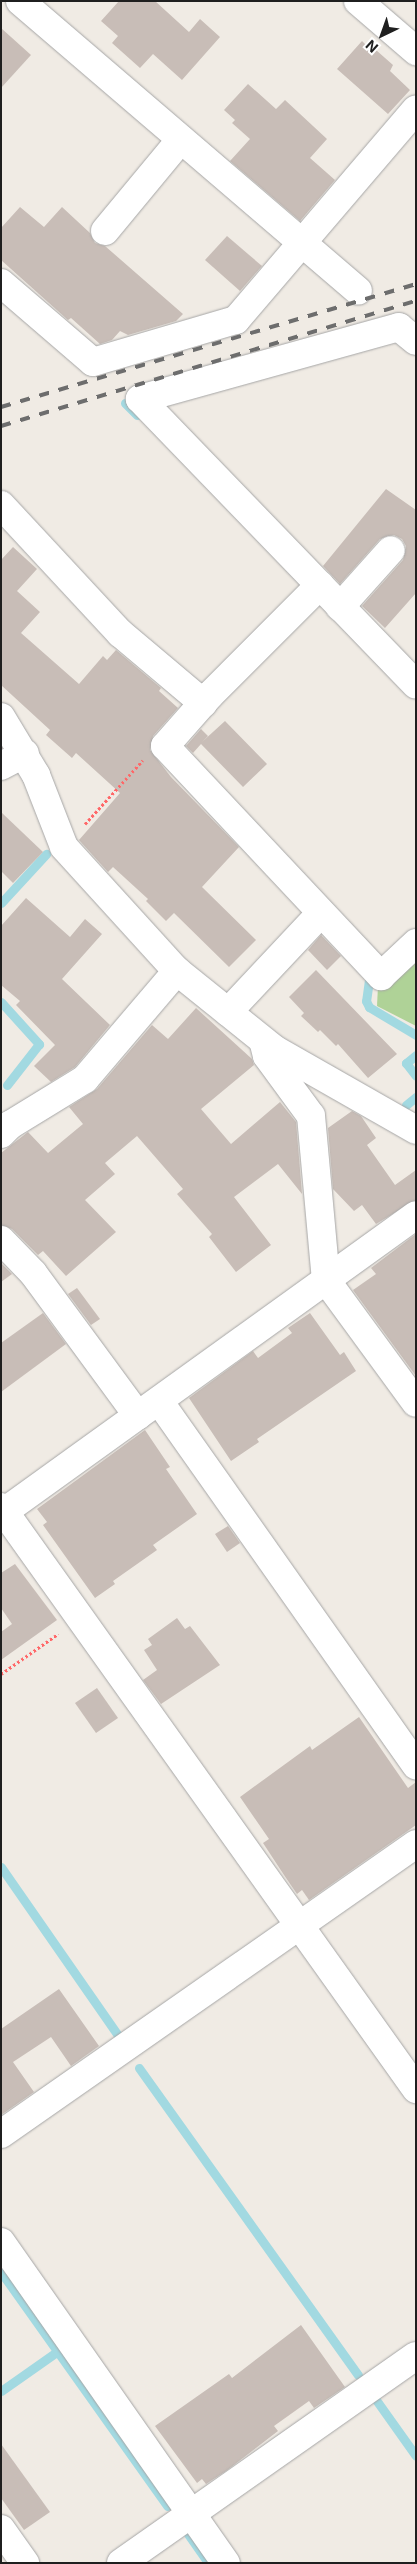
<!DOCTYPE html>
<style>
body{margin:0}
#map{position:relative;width:417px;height:2564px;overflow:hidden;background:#f0ebe4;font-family:Inter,sans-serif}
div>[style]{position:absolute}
.forest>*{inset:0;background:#afd297}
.stream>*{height:9px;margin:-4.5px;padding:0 4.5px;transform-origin:4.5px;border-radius:4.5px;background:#a2d9e1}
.building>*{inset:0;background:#c8bdb7}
.path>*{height:3px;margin-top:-1.5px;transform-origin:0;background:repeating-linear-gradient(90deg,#ff6768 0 2.5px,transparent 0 5px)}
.roads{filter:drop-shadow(0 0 1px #a6a6a6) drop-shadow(0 0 1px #a6a6a6)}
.minor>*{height:28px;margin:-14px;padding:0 14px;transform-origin:14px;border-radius:14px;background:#fff}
.rail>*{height:4px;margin-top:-2px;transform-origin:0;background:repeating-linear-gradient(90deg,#6d6d6d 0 10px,transparent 0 20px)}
span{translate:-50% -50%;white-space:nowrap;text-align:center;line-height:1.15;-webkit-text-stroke:4px #fff;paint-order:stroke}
.frame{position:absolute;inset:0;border:2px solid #1f1f1f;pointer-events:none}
.north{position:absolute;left:357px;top:10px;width:50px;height:50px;-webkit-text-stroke:4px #fff;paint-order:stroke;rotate:222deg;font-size:14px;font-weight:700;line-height:20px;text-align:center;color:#1f1f1f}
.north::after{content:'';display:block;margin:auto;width:18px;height:22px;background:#1f1f1f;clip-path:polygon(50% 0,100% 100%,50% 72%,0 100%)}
</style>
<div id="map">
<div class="forest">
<div style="clip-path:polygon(416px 950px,416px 1026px,377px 1006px,378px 986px)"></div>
</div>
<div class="stream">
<div style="left:125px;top:403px;width:17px;rotate:45deg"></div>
<div style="left:1px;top:903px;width:67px;rotate:-47.4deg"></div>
<div style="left:369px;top:980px;width:21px;rotate:98deg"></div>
<div style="left:366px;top:1001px;width:7px;rotate:63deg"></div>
<div style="left:369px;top:1007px;width:55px;rotate:30.8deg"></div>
<div style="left:1px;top:1002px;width:57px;rotate:47.9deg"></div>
<div style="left:39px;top:1044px;width:52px;rotate:128deg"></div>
<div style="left:416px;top:1055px;width:13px;rotate:141deg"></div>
<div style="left:406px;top:1063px;width:16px;rotate:52deg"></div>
<div style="left:406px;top:1105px;width:13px;rotate:-39deg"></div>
<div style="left:1px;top:1867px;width:208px;rotate:55.2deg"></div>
<div style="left:139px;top:2068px;width:377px;rotate:54.5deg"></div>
<div style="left:1px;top:2272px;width:287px;rotate:54.6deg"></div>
<div style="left:1px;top:2391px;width:70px;rotate:-35.1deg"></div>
<div style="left:374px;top:2397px;width:72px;rotate:54.6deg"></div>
<div style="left:188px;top:2534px;width:35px;rotate:55deg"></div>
</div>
<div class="building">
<div style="clip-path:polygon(119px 1px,155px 1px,189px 32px,200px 19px,220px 37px,182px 80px,153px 54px,140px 68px,112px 43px,118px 36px,101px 21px)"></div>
<div style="clip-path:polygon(1px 28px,31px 55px,1px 88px)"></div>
<div style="clip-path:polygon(362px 41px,366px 45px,368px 43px,393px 65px,390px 71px,410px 90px,388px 114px,337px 69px)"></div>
<div style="clip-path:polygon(248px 84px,276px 109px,285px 100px,327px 139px,310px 158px,335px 180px,300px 221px,230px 161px,250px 139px,232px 123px,235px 120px,224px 110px)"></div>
<div style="clip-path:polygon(20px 207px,44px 227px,62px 207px,90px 233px,95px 243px,105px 246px,183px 314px,176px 321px,128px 335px,120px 331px,112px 340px,100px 344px,71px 318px,68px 320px,1px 260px,1px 228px)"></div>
<div style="clip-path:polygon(227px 236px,262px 266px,240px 291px,205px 260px)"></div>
<div style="clip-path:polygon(386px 489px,416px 510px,416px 593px,385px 628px,362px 606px,403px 560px,406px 546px,402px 539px,394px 535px,380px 539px,340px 584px,323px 566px)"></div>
<div style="clip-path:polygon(13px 547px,37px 569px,17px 591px,40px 612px,21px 633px,79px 684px,103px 656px,107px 660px,116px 650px,161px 688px,159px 691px,178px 708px,153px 736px,150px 750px,171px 777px,239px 847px,202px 887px,256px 940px,229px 967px,174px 913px,166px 921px,146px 901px,148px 899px,113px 867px,108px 872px,79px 840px,120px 793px,76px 753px,72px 758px,46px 735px,50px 730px,1px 685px,1px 560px)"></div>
<div style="clip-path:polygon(225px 721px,267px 764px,243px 787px,201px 744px,193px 753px,186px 746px,201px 729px,208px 736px,202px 742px)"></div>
<div style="clip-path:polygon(1px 812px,43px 852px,13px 883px,1px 871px)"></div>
<div style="clip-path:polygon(26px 898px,70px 937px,85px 919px,102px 934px,62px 979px,110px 1025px,75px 1067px,51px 1082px,34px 1066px,55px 1045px,16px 1005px,20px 1001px,1px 985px,1px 926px)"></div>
<div style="clip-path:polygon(321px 935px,341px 956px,327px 970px,308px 950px)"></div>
<div style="clip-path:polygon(316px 970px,397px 1054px,368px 1078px,338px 1044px,336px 1046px,320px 1030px,318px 1032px,301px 1016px,304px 1013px,289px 997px)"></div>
<div style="clip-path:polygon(196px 1008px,252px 1059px,254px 1065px,201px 1109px,231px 1144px,280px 1102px,296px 1122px,302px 1194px,278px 1164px,234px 1197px,271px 1245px,236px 1272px,209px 1237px,212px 1234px,177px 1194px,183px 1189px,137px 1136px,105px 1163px,115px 1174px,85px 1200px,116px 1232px,66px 1276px,43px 1251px,38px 1255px,12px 1229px,1px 1225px,1px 1153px,28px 1132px,48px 1153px,83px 1124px,69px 1107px,97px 1089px,152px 1025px,168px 1039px)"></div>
<div style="clip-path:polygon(352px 1111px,361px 1116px,376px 1138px,367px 1145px,395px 1185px,416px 1170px,416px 1200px,376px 1224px,362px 1205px,354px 1211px,333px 1189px,328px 1128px)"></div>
<div style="clip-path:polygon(416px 1234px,416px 1376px,353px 1290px,376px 1274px,371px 1268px)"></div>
<div style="clip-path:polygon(1px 1263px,12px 1274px,1px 1282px)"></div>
<div style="clip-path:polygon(77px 1288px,100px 1319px,91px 1325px,68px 1294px)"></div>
<div style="clip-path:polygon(43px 1313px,66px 1344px,1px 1392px,1px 1343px)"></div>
<div style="clip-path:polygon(310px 1313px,340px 1355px,344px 1352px,356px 1371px,257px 1439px,259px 1442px,231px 1461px,189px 1398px,253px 1351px,258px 1358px,292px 1333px,288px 1328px)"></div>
<div style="clip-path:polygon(145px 1430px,170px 1467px,166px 1469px,197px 1514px,153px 1545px,157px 1550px,113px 1581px,115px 1584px,95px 1598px,43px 1525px,47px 1522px,37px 1509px)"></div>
<div style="clip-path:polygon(228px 1526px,240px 1543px,227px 1552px,215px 1534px)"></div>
<div style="clip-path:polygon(15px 1564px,57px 1620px,1px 1660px,1px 1632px,12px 1624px,1px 1608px,1px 1573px)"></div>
<div style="clip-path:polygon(177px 1618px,185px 1629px,190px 1626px,220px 1665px,161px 1704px,143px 1680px,157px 1670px,144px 1650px,152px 1645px,148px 1639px)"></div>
<div style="clip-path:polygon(97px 1688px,118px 1718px,96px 1733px,75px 1703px)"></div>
<div style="clip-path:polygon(359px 1717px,408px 1788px,416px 1782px,416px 1825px,309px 1900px,302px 1890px,297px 1894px,284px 1875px,263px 1843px,269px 1839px,240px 1797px,310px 1746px,312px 1750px)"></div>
<div style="clip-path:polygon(59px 1989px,99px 2046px,71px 2066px,51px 2037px,13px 2062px,34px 2092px,1px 2115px,1px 2029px)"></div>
<div style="clip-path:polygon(301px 2325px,345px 2387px,314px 2408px,309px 2401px,274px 2426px,278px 2431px,226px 2471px,206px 2484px,202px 2479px,197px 2483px,155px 2426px,229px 2374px,232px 2378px)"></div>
<div style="clip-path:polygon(1px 2444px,50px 2512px,24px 2530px,1px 2498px)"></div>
</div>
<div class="path">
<div style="left:85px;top:824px;width:86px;rotate:-47.8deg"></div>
<div style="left:1px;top:1674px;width:70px;rotate:-35.1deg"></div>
</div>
<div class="roads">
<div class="minor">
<div style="left:20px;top:1px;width:445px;rotate:40.6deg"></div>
<div style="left:358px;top:1px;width:77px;rotate:40.8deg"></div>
<div style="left:105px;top:231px;width:119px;rotate:-50.4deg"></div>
<div style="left:1px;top:283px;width:121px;rotate:40.7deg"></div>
<div style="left:93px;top:362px;width:149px;rotate:-16.4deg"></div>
<div style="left:236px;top:320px;width:277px;rotate:-49.5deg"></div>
<div style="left:416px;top:341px;width:22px;rotate:-141deg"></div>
<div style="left:399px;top:327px;width:269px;rotate:164.5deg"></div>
<div style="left:140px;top:399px;width:397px;rotate:46deg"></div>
<div style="left:1px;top:505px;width:175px;rotate:47.1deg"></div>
<div style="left:120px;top:633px;width:109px;rotate:40.1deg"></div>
<div style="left:320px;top:585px;width:156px;rotate:135deg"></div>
<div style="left:210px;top:695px;width:68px;rotate:131.4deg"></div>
<div style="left:165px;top:746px;width:316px;rotate:46.8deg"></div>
<div style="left:381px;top:976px;width:48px;rotate:-43.3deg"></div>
<div style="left:340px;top:607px;width:76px;rotate:-48.2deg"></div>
<div style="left:1px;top:717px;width:68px;rotate:58.9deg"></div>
<div style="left:36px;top:775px;width:77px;rotate:68.7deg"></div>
<div style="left:64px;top:847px;width:168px;rotate:47.7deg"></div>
<div style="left:177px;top:971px;width:124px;rotate:38.8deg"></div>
<div style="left:274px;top:1049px;width:163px;rotate:29.7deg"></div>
<div style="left:1px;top:766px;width:27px;rotate:-28deg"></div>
<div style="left:228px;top:1012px;width:136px;rotate:-46.8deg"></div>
<div style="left:264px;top:1044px;width:12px;rotate:76deg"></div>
<div style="left:267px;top:1056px;width:74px;rotate:53.7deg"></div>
<div style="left:311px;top:1116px;width:165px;rotate:84.8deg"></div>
<div style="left:326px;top:1280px;width:152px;rotate:53.8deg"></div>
<div style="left:1px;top:1134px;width:13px;rotate:-45deg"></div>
<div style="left:10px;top:1125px;width:88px;rotate:-31.5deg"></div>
<div style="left:85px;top:1079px;width:142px;rotate:-49.6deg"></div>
<div style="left:1px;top:1240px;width:46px;rotate:45.9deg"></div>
<div style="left:33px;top:1273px;width:177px;rotate:53.7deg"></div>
<div style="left:159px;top:1401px;width:446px;rotate:54.8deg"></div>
<div style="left:1px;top:1507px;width:715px;rotate:54.51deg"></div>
<div style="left:1px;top:1514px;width:511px;rotate:-35.77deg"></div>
<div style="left:1px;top:2134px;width:506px;rotate:-34.95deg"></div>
<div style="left:1px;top:2242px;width:392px;rotate:55deg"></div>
<div style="left:1px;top:2529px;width:42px;rotate:54.8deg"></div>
<div style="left:121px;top:2563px;width:360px;rotate:-35.1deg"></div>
</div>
</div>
<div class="rail">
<div style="left:1px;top:407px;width:433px;rotate:-16.5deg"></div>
<div style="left:1px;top:426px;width:433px;rotate:-16.8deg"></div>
</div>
<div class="frame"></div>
<div class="north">N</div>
</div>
